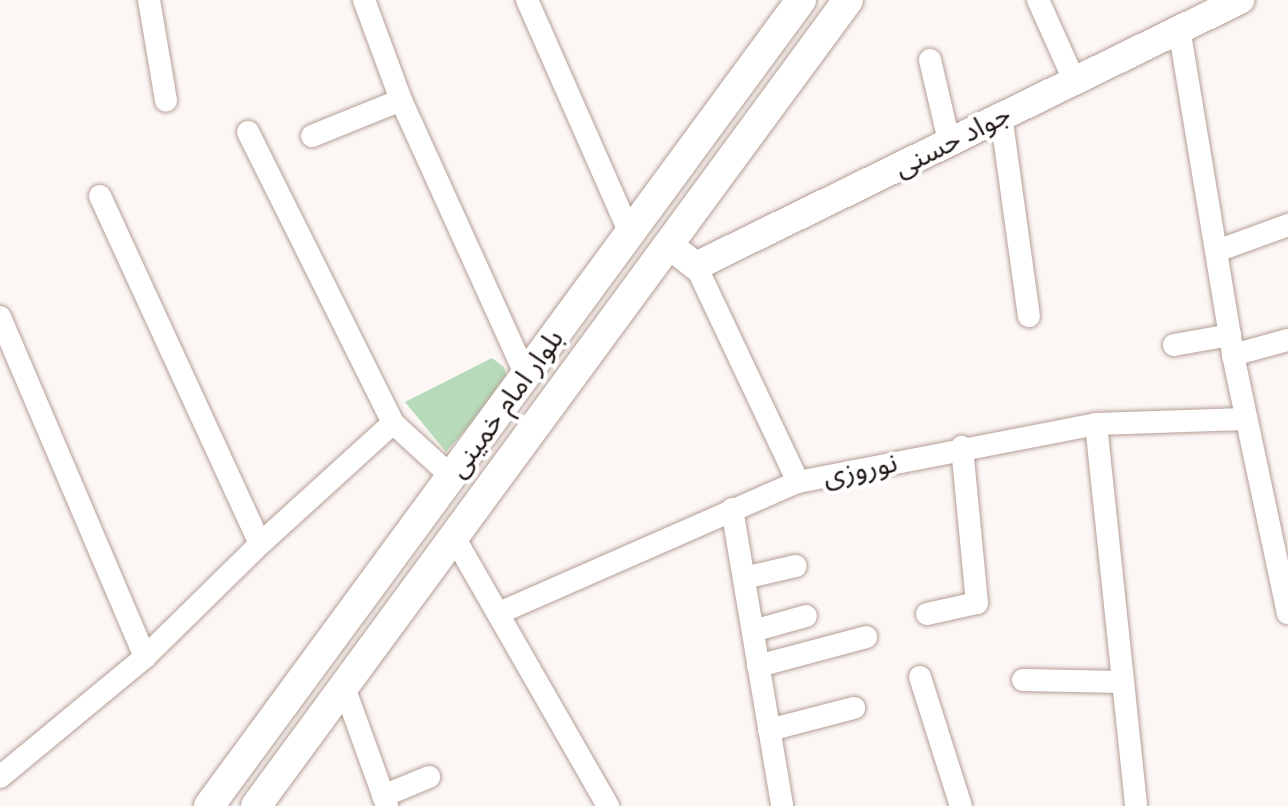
<!DOCTYPE html>
<meta charset="utf-8">
<style>
body{margin:0}
#map{position:relative;width:1288px;height:806px;overflow:hidden;background:#fcf7f5;font-family:Cabin,"Noto Sans Arabic",sans-serif}
div>[style]{position:absolute}
.green>*{inset:0;background:#b7dbba}
.roads{filter:drop-shadow(0 0 2px #b49e95) drop-shadow(0 0 2px #b49e95)}
.minor>*{height:22px;margin:-11px;padding:0 11px;transform-origin:11px;border-radius:11px;background:#fff}
.tertiary>*{height:28px;margin:-14px;padding:0 14px;transform-origin:14px;border-radius:14px;background:#fff}
.secondary>*{height:30px;margin:-15px;padding:0 15px;transform-origin:15px;border-radius:15px;background:#fff}
span{translate:-50% -50%;white-space:nowrap;text-align:center;line-height:1.15;-webkit-text-stroke:8px #fff;paint-order:stroke}
.street-label{font-size:28px;color:#1f1714}
</style>
<div id="map">
<div class="green">
<div style="clip-path:polygon(492px 358px,504px 367px,508px 381px,446px 452px,405px 402px)"></div>
</div>
<div class="roads">
<div class="minor">
<div style="left:149px;top:0;width:102px;rotate:80.4deg"></div>
<div style="left:364px;top:0;width:107px;rotate:69.7deg"></div>
<div style="left:401px;top:100px;width:302px;rotate:65.6deg"></div>
<div style="left:527px;top:0;width:255px;rotate:66.2deg"></div>
<div style="left:1038px;top:0;width:85px;rotate:65.8deg"></div>
<div style="left:1179px;top:28px;width:331px;rotate:80.6deg"></div>
<div style="left:1233px;top:355px;width:264px;rotate:78deg"></div>
<div style="left:930px;top:60px;width:83px;rotate:76.8deg"></div>
<div style="left:1001px;top:115px;width:203px;rotate:82.1deg"></div>
<div style="left:248px;top:132px;width:325px;rotate:63.5deg"></div>
<div style="left:312px;top:136px;width:96px;rotate:-22deg"></div>
<div style="left:100px;top:196px;width:383px;rotate:65.3deg"></div>
<div style="left:1217px;top:251px;width:76px;rotate:-20.1deg"></div>
<div style="left:696px;top:266px;width:239px;rotate:64.7deg"></div>
<div style="left:0;top:317px;width:370px;rotate:66.9deg"></div>
<div style="left:1174px;top:345px;width:57px;rotate:-10.1deg"></div>
<div style="left:1233px;top:355px;width:57px;rotate:-15.3deg"></div>
<div style="left:1096px;top:424px;width:384px;rotate:84deg"></div>
<div style="left:732px;top:509px;width:301px;rotate:80.4deg"></div>
<div style="left:454px;top:537px;width:310px;rotate:60.2deg"></div>
<div style="left:744px;top:578px;width:53px;rotate:-13deg"></div>
<div style="left:499px;top:613px;width:326px;rotate:-23.7deg"></div>
<div style="left:798px;top:482px;width:304px;rotate:-11deg"></div>
<div style="left:1096px;top:424px;width:149px;rotate:-1.9deg"></div>
<div style="left:927px;top:614px;width:51px;rotate:-12.4deg"></div>
<div style="left:977px;top:603px;width:157px;rotate:-95.5deg"></div>
<div style="left:753px;top:631px;width:55px;rotate:-15.8deg"></div>
<div style="left:758px;top:666px;width:112px;rotate:-15deg"></div>
<div style="left:920px;top:677px;width:135px;rotate:72.4deg"></div>
<div style="left:1023px;top:680px;width:100px;rotate:1.1deg"></div>
<div style="left:344px;top:687px;width:127px;rotate:70.1deg"></div>
<div style="left:769px;top:730px;width:88px;rotate:-14.5deg"></div>
<div style="left:0;top:777px;width:188px;rotate:-39.6deg"></div>
<div style="left:145px;top:657px;width:161px;rotate:-44.5deg"></div>
<div style="left:260px;top:544px;width:180px;rotate:-42.3deg"></div>
<div style="left:393px;top:423px;width:79px;rotate:42.4deg"></div>
<div style="left:383px;top:796px;width:50px;rotate:-22.4deg"></div>
</div>
<div class="tertiary">
<div style="left:669px;top:245px;width:34px;rotate:38deg"></div>
<div style="left:696px;top:266px;width:606px;rotate:-26.06deg"></div>
</div>
<div class="secondary">
<div style="left:209px;top:806px;width:1000px;rotate:-53.7deg"></div>
<div style="left:256px;top:806px;width:1000px;rotate:-53.7deg"></div>
</div>
</div>
<div class="street-label">
<span style="left:952px;top:140px;rotate:-27deg">جواد حسنی</span>
<span style="left:505px;top:403px;rotate:-54deg">بلوار امام خمینی</span>
<span style="left:860px;top:469px;rotate:-12deg">نوروزی</span>
</div>
</div>
